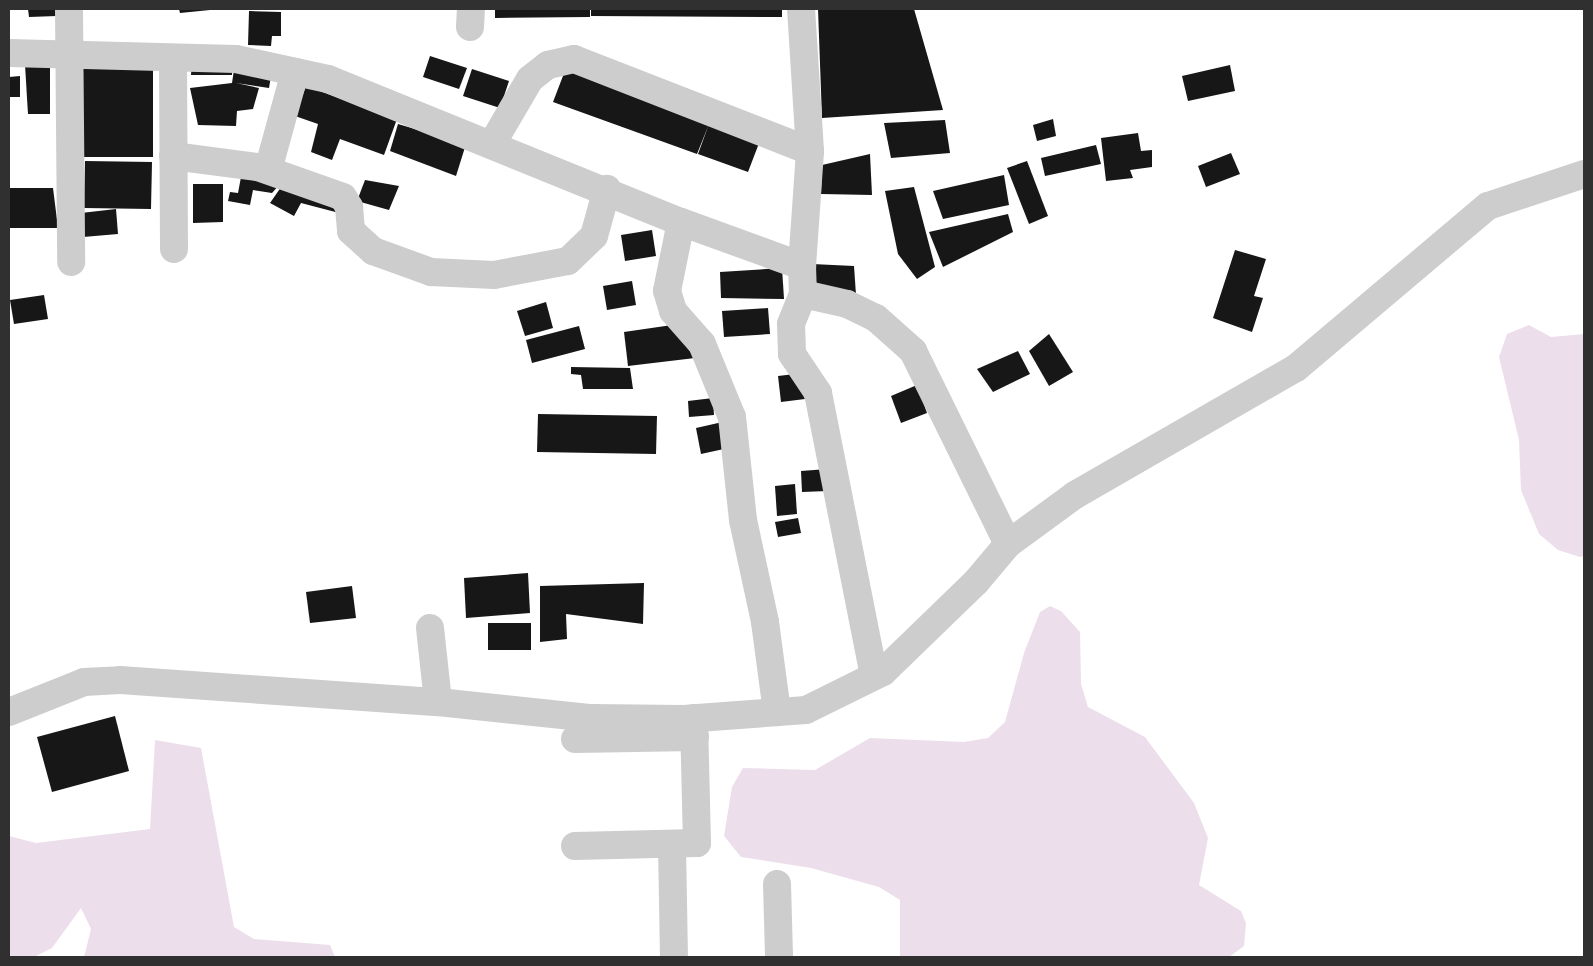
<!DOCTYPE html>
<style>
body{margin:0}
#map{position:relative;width:1593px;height:966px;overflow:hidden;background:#fff;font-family:"Source Sans 3",sans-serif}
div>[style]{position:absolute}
.green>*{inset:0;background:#ecdfeb}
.building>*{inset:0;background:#171717}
.minor>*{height:28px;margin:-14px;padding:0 14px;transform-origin:14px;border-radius:14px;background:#cdcdcd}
span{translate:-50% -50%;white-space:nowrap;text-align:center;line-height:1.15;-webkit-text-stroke:5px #fff;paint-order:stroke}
.frame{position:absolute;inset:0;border:10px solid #303030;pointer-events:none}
</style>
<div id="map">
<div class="green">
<div style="clip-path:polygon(1529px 325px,1551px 337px,1584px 334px,1584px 556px,1580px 557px,1558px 550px,1539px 534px,1521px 490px,1519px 440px,1499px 357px,1507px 334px)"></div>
<div style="clip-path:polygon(1050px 606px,1061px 611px,1080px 632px,1081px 684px,1088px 707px,1145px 737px,1194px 803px,1208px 838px,1199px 885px,1241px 911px,1246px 923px,1244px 946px,1229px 957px,900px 957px,900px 900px,879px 887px,811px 868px,741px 857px,724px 836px,732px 787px,743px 768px,815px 770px,870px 738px,964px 742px,988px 738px,1005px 722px,1024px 653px,1040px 612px)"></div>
<div style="clip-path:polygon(155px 740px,201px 748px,234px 927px,254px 939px,330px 945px,335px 957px,84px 957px,91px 929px,81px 908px,52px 948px,34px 957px,9px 957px,9px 836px,36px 843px,150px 829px)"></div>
</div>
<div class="building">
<div style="clip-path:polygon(28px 9px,57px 9px,57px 16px,29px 17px)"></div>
<div style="clip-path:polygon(179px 9px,210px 9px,210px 10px,180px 13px)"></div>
<div style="clip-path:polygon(495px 9px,590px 9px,590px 17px,495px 18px)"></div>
<div style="clip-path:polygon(591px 9px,782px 9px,782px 17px,591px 16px)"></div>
<div style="clip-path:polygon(818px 9px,914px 9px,943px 110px,822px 118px)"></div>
<div style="clip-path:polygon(249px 11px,281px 12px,281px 36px,272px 36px,271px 46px,248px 45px)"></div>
<div style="clip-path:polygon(430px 56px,467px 68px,459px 89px,423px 77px)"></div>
<div style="clip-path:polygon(81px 61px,153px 61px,153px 157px,81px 157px)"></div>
<div style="clip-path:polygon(192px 62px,232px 62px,232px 75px,191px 75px)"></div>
<div style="clip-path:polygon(235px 63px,272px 70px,269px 88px,236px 83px,259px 88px,253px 109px,237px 111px,236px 126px,198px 125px,190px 88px,232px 83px)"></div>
<div style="clip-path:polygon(50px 64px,50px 114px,28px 114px,25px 65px)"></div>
<div style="clip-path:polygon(1230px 65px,1235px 91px,1188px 101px,1182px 76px)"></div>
<div style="clip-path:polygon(566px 68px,761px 138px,748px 172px,698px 154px,709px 124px,697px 154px,553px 102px)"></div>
<div style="clip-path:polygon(472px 69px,509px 81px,500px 108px,463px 96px)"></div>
<div style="clip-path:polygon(20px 76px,20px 97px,9px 97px,9px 77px)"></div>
<div style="clip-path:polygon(306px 86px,397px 119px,384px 155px,340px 139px,332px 160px,311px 152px,318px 124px,295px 116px)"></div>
<div style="clip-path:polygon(1053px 119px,1056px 136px,1037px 141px,1033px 125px)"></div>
<div style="clip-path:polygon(945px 120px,950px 153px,891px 158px,884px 123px)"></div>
<div style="clip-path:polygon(398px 124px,466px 144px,456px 176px,390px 151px)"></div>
<div style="clip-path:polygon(1138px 133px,1141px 151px,1152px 150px,1152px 167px,1130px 170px,1133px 178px,1106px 181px,1101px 138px)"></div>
<div style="clip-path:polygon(1096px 145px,1101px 164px,1045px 176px,1041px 158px)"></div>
<div style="clip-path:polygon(1231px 153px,1240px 174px,1206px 187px,1198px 166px)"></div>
<div style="clip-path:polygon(870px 154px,872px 195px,821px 194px,822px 165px)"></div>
<div style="clip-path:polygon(85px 161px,152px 162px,151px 209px,84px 208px)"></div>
<div style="clip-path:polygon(1027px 161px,1048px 216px,1029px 224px,1007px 168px)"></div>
<div style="clip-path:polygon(1004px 175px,1009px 205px,943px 219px,933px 191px)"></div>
<div style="clip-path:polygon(241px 177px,280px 184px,272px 193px,253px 190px,250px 205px,228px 201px,230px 192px,238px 193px)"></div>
<div style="clip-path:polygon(286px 180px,346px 206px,343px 214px,301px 203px,294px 216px,270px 203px)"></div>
<div style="clip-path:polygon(365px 180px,399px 186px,389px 210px,357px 201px)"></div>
<div style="clip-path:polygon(193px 184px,223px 184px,223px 222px,193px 223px)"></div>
<div style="clip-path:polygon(914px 187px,935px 267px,917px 279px,898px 254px,885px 191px)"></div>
<div style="clip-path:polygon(9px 188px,53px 188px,58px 228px,9px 228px)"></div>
<div style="clip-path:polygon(116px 209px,118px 234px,83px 237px,81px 213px)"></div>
<div style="clip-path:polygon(1008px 214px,1013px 232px,943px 267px,929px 232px)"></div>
<div style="clip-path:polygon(652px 230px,656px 256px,625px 261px,621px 235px)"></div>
<div style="clip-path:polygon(1235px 250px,1266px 259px,1254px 296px,1263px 298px,1252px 332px,1213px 318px)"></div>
<div style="clip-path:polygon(812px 264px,854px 266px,856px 295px,812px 286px)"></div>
<div style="clip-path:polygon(782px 268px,784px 299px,721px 298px,720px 272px)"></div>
<div style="clip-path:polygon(632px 281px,636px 305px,607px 310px,603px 286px)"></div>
<div style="clip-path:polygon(44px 295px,48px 319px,14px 324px,10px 300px)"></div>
<div style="clip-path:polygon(546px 302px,553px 328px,525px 336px,517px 311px)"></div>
<div style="clip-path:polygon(768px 308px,770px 334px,724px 337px,722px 311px)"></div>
<div style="clip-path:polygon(679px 324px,695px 358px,628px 366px,624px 332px)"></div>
<div style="clip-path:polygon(579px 326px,585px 349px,532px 363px,526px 340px)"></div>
<div style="clip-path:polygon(1049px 334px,1073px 372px,1049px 386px,1029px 351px)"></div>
<div style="clip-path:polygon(1018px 351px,1030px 374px,993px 392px,977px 369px)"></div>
<div style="clip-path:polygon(571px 367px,630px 368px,633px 389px,583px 389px,581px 375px,571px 374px)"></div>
<div style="clip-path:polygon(795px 374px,805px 399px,781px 402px,778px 376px)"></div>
<div style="clip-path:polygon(917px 385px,927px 413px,901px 423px,891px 396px)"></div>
<div style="clip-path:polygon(713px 398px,714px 415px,689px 417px,688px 401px)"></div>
<div style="clip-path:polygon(538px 414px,657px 416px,656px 454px,537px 452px)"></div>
<div style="clip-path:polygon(727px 421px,733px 447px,701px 454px,696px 428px)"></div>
<div style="clip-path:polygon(827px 469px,828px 491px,802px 492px,801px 471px)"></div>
<div style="clip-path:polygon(795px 484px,797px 514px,777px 516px,775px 486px)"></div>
<div style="clip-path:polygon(798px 518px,801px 533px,778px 537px,775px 522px)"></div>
<div style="clip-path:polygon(528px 573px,530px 613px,466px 618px,464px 578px)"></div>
<div style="clip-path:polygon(644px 583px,643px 624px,566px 614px,567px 639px,540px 642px,540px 586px)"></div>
<div style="clip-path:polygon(352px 586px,356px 618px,310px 623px,306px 592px)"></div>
<div style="clip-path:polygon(488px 623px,531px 623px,531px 650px,488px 650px)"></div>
<div style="clip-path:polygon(115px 716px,129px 771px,52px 792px,37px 737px)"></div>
</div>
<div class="minor">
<div style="left:69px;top:9px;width:253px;rotate:89.5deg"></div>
<div style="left:470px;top:27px;width:18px;rotate:-87deg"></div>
<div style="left:9px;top:53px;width:227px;rotate:1.5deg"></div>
<div style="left:236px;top:59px;width:94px;rotate:12.3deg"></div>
<div style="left:328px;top:79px;width:381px;rotate:22.1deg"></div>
<div style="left:681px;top:222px;width:129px;rotate:20deg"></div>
<div style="left:802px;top:266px;width:115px;rotate:-86deg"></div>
<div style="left:810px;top:151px;width:142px;rotate:-93.6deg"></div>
<div style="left:173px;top:58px;width:191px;rotate:89.7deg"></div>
<div style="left:492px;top:144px;width:75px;rotate:-59.7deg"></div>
<div style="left:530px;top:79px;width:23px;rotate:-38deg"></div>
<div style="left:548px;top:65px;width:27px;rotate:-13deg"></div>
<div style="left:574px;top:59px;width:253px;rotate:21.3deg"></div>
<div style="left:173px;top:156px;width:86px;rotate:7.4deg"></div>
<div style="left:258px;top:167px;width:90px;rotate:19.4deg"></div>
<div style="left:343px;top:197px;width:12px;rotate:59deg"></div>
<div style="left:349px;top:207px;width:24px;rotate:85deg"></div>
<div style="left:351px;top:231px;width:30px;rotate:42deg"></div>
<div style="left:373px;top:251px;width:62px;rotate:19.9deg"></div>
<div style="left:431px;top:272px;width:63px;rotate:2.7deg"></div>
<div style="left:494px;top:275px;width:75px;rotate:-10.7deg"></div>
<div style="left:568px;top:261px;width:36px;rotate:-44deg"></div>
<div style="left:594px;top:236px;width:49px;rotate:-74.5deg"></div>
<div style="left:268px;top:170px;width:102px;rotate:-74.6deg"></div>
<div style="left:681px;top:222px;width:70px;rotate:101.5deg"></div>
<div style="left:667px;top:291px;width:21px;rotate:73deg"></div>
<div style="left:673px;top:311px;width:44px;rotate:48.7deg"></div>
<div style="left:702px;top:344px;width:79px;rotate:67.7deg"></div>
<div style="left:732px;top:417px;width:104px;rotate:83.9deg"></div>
<div style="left:743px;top:520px;width:104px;rotate:77.8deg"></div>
<div style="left:765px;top:622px;width:91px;rotate:82.4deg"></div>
<div style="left:802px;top:266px;width:28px;rotate:88deg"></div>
<div style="left:803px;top:294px;width:32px;rotate:112deg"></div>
<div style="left:791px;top:324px;width:30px;rotate:88deg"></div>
<div style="left:792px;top:354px;width:47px;rotate:56.3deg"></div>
<div style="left:818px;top:393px;width:288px;rotate:78.8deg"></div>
<div style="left:803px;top:294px;width:45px;rotate:12.8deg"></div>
<div style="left:847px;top:304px;width:32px;rotate:26deg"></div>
<div style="left:876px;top:318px;width:50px;rotate:41.7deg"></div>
<div style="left:913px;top:351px;width:215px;rotate:63.8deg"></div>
<div style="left:430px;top:628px;width:74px;rotate:83.8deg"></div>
<div style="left:9px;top:712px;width:81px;rotate:-21.8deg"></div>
<div style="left:84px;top:682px;width:36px;rotate:-3deg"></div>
<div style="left:120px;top:680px;width:319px;rotate:4deg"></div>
<div style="left:438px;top:702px;width:154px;rotate:6deg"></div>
<div style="left:591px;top:718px;width:93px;rotate:0.6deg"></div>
<div style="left:684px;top:719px;width:122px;rotate:-4.2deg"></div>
<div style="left:806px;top:710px;width:86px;rotate:-26.3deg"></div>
<div style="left:883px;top:672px;width:129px;rotate:-44.1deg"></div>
<div style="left:976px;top:582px;width:50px;rotate:-49.9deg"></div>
<div style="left:1008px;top:544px;width:83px;rotate:-36.2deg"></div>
<div style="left:1075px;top:495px;width:255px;rotate:-29.9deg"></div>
<div style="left:1296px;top:368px;width:251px;rotate:-40.2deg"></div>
<div style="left:1488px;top:206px;width:101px;rotate:-18.4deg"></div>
<div style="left:575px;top:739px;width:120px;rotate:-1deg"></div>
<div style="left:672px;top:844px;width:113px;rotate:89deg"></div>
<div style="left:575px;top:846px;width:122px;rotate:-1.4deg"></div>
<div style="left:697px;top:843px;width:125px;rotate:-91.4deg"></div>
<div style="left:777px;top:884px;width:73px;rotate:88.4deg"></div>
</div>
<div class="frame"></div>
</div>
